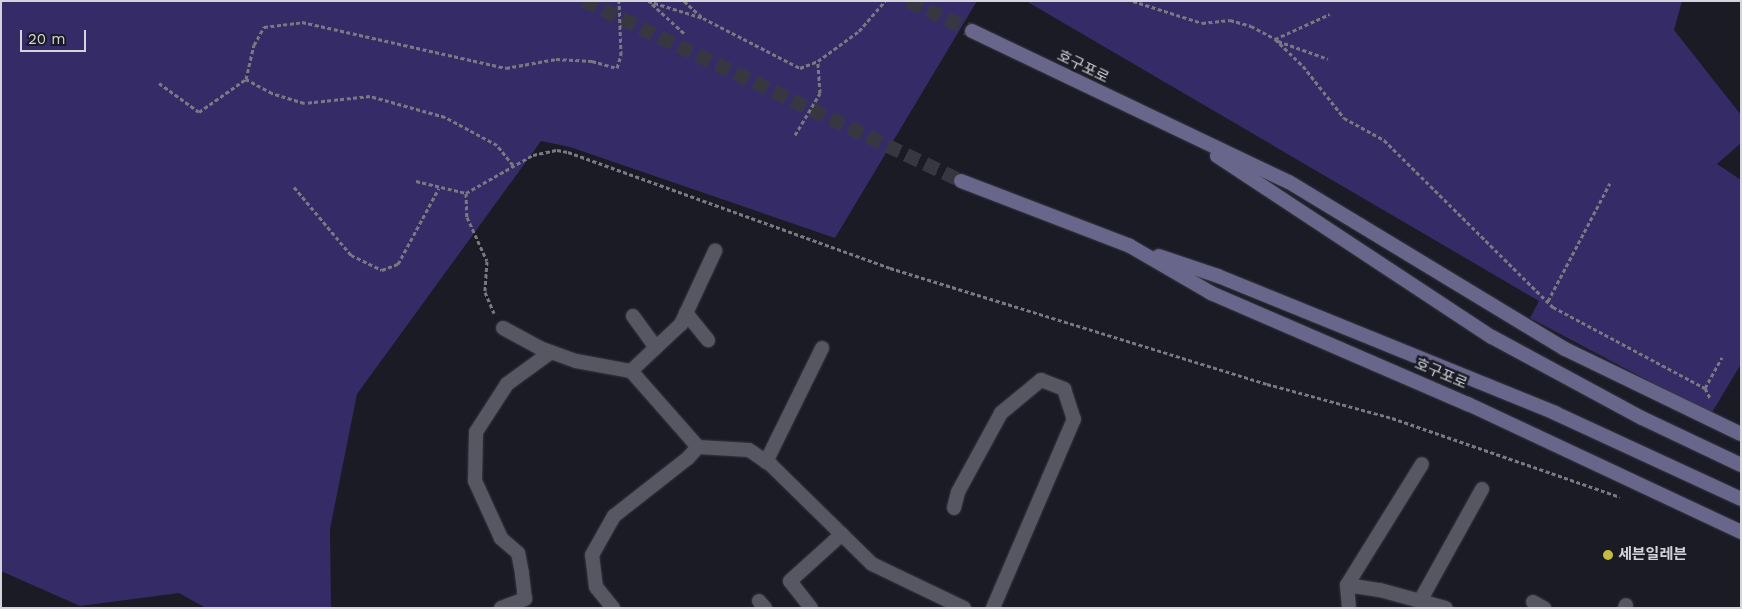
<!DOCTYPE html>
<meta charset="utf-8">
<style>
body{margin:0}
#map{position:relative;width:1742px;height:609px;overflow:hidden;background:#1b1b26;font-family:"Work Sans","Noto Sans KR",sans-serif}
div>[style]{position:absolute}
.green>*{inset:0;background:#352c67}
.secondary-tunnel>*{height:14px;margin-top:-7px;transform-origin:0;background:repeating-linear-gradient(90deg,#373741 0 14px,transparent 0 21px)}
.path>*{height:3px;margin-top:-1.5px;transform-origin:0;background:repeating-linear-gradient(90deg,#797982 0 4px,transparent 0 6.5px)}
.roads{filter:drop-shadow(0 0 1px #373740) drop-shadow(0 0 1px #373740)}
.minor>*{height:14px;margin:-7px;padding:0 7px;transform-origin:7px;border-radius:7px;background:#575764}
.secondary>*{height:14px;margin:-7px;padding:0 7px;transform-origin:7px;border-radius:7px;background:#69668c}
.dots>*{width:14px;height:14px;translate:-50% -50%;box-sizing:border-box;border:2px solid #1b1b26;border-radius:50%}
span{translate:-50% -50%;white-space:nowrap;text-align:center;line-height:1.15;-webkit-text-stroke:5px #1b1b26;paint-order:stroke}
.street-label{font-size:15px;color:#d4d4dc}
.poi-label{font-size:15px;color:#d4d4dc;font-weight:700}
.left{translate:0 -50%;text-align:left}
.frame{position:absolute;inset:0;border:2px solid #d4d4dc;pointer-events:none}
.scale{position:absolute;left:20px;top:30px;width:66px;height:22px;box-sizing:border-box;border:2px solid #d4d4dc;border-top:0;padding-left:6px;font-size:15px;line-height:18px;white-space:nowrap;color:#d4d4dc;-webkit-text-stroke:4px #1b1b26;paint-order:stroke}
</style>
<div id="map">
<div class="green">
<div style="clip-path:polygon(1px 1px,977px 1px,835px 238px,570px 147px,541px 141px,357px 394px,330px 529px,331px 608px,206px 608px,179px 593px,80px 606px,1px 571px)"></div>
<div style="clip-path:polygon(1026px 1px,1682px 1px,1674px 30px,1741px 115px,1741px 143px,1717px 164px,1741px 180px,1741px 364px,1711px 414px,1530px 318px,1539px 301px)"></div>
</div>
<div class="secondary-tunnel">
<div style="left:584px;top:1px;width:418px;rotate:25.5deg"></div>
<div style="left:909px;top:1px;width:70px;rotate:25.5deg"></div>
</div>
<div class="path">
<div style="left:648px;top:1px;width:58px;rotate:17.2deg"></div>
<div style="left:703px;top:18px;width:109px;rotate:27.3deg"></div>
<div style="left:800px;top:68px;width:19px;rotate:-21deg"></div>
<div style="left:818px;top:61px;width:51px;rotate:-36.2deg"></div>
<div style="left:859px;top:31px;width:40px;rotate:-49deg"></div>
<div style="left:684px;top:1px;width:24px;rotate:42deg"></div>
<div style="left:1133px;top:1px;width:72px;rotate:17.7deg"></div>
<div style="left:1202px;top:23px;width:28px;rotate:-6deg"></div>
<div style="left:1230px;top:20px;width:22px;rotate:16deg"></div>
<div style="left:1251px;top:26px;width:27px;rotate:28deg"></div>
<div style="left:1275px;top:39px;width:39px;rotate:44deg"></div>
<div style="left:1303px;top:66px;width:66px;rotate:51.7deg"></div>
<div style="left:1344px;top:118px;width:46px;rotate:28.8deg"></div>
<div style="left:1384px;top:140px;width:238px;rotate:44.7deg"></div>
<div style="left:1553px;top:307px;width:172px;rotate:28.1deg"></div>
<div style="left:1705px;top:388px;width:11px;rotate:63deg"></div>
<div style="left:652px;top:4px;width:45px;rotate:42.3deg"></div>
<div style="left:1275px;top:39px;width:60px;rotate:-24.4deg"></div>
<div style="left:1278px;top:41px;width:53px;rotate:19.8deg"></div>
<div style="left:159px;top:83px;width:49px;rotate:35.9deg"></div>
<div style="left:199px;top:112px;width:57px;rotate:-35.1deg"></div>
<div style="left:795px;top:135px;width:49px;rotate:-59.2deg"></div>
<div style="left:820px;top:93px;width:32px;rotate:-94deg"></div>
<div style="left:513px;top:165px;width:26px;rotate:-129deg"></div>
<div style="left:497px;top:145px;width:59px;rotate:-151.7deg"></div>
<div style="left:445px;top:117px;width:78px;rotate:-164.4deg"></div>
<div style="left:370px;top:96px;width:66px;rotate:173.9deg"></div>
<div style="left:304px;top:103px;width:34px;rotate:-163deg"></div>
<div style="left:272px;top:93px;width:30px;rotate:-152deg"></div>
<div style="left:246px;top:79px;width:35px;rotate:-77deg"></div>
<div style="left:254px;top:45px;width:21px;rotate:-61deg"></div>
<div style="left:264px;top:27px;width:38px;rotate:-7deg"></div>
<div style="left:302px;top:22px;width:209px;rotate:12.7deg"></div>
<div style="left:506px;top:68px;width:51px;rotate:-10.2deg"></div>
<div style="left:556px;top:59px;width:36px;rotate:3deg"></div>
<div style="left:592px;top:61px;width:26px;rotate:16deg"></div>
<div style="left:617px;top:68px;width:14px;rotate:-73deg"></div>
<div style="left:621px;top:55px;width:54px;rotate:-92.1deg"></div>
<div style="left:416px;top:181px;width:51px;rotate:13.5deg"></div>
<div style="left:466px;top:193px;width:24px;rotate:88deg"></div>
<div style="left:467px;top:217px;width:48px;rotate:65.6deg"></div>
<div style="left:487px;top:261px;width:31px;rotate:94deg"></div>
<div style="left:485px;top:292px;width:23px;rotate:67deg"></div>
<div style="left:294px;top:187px;width:89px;rotate:50deg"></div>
<div style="left:351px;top:255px;width:34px;rotate:26deg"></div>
<div style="left:382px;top:270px;width:17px;rotate:-21deg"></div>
<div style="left:398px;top:264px;width:86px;rotate:-61.7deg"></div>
<div style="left:466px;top:193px;width:77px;rotate:-29.6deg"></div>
<div style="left:533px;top:155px;width:25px;rotate:-12deg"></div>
<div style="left:557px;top:150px;width:11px;rotate:10deg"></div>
<div style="left:568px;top:152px;width:342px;rotate:19.8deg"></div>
<div style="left:890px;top:268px;width:394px;rotate:17.1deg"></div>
<div style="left:1267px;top:384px;width:130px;rotate:15.2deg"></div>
<div style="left:1392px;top:418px;width:241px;rotate:19.1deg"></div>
<div style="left:1548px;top:301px;width:133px;rotate:-62.3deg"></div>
<div style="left:1705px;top:388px;width:35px;rotate:-61deg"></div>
</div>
<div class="roads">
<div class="minor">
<div style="left:686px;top:313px;width:35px;rotate:51deg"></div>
<div style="left:633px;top:316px;width:39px;rotate:54deg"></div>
<div style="left:503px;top:328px;width:42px;rotate:28.4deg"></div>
<div style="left:540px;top:348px;width:38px;rotate:20deg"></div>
<div style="left:576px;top:361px;width:56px;rotate:10.3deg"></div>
<div style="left:698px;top:447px;width:101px;rotate:-131.4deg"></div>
<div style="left:631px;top:371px;width:69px;rotate:-43.2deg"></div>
<div style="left:681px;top:324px;width:81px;rotate:-65deg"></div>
<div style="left:766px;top:462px;width:127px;rotate:-63.8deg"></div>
<div style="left:954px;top:508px;width:16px;rotate:-76deg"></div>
<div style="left:958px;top:492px;width:90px;rotate:-61.4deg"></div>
<div style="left:1001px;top:413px;width:52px;rotate:-39.5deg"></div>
<div style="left:1041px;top:380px;width:25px;rotate:21deg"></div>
<div style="left:1064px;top:389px;width:32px;rotate:72deg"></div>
<div style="left:1074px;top:419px;width:206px;rotate:113.2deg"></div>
<div style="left:1347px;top:585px;width:142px;rotate:-58.2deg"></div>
<div style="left:759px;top:601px;width:9px;rotate:49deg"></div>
<div style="left:1420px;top:601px;width:128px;rotate:-61deg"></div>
<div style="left:1533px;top:602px;width:13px;rotate:29deg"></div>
<div style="left:501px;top:608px;width:26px;rotate:-21deg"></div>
<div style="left:525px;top:599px;width:26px;rotate:-97deg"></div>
<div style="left:522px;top:573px;width:20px;rotate:-101deg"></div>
<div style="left:518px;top:553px;width:23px;rotate:-139deg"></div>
<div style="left:501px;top:538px;width:63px;rotate:-114.5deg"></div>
<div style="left:475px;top:481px;width:49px;rotate:-88.8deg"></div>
<div style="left:476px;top:432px;width:57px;rotate:-57.1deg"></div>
<div style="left:507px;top:384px;width:54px;rotate:-36deg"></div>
<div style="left:613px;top:608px;width:27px;rotate:-129deg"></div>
<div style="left:596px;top:587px;width:32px;rotate:-97deg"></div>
<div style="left:592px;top:555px;width:45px;rotate:-60.6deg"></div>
<div style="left:614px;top:516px;width:94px;rotate:-38.1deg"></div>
<div style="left:688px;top:458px;width:15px;rotate:-48deg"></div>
<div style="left:698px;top:447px;width:51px;rotate:3.4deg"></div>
<div style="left:749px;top:450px;width:27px;rotate:34deg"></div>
<div style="left:771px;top:465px;width:141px;rotate:44.4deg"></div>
<div style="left:872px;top:564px;width:102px;rotate:25.6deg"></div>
<div style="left:811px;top:608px;width:34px;rotate:-128deg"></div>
<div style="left:790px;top:581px;width:70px;rotate:-42.1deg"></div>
<div style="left:1349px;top:608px;width:23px;rotate:-95deg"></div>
<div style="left:1347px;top:585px;width:33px;rotate:9deg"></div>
<div style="left:1380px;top:590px;width:68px;rotate:15.3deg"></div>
<div style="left:1625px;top:608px;width:3px;rotate:-72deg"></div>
</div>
<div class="secondary">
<div style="left:972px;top:31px;width:351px;rotate:25.5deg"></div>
<div style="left:1289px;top:182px;width:323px;rotate:31.2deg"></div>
<div style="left:1565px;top:349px;width:195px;rotate:25.8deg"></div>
<div style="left:1217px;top:156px;width:329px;rotate:33.4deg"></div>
<div style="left:1492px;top:337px;width:170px;rotate:28.4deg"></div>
<div style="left:1642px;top:418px;width:110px;rotate:25.4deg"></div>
<div style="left:961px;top:181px;width:181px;rotate:21deg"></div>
<div style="left:1130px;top:246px;width:94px;rotate:30.1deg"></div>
<div style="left:1211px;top:293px;width:280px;rotate:23.4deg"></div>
<div style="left:1468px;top:404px;width:302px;rotate:25.1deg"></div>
<div style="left:1159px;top:256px;width:62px;rotate:18.7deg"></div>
<div style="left:1218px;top:276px;width:364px;rotate:22.1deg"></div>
<div style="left:1555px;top:413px;width:205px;rotate:24.8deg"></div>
</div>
</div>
<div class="dots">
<div style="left:1608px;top:555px;background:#c2bd3f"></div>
</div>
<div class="street-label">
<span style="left:1083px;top:67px;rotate:26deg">호구포로</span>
<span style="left:1441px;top:374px;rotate:23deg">호구포로</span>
</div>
<div class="poi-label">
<span class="left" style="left:1618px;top:555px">세븐일레븐</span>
</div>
<div class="frame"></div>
<div class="scale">20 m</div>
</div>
